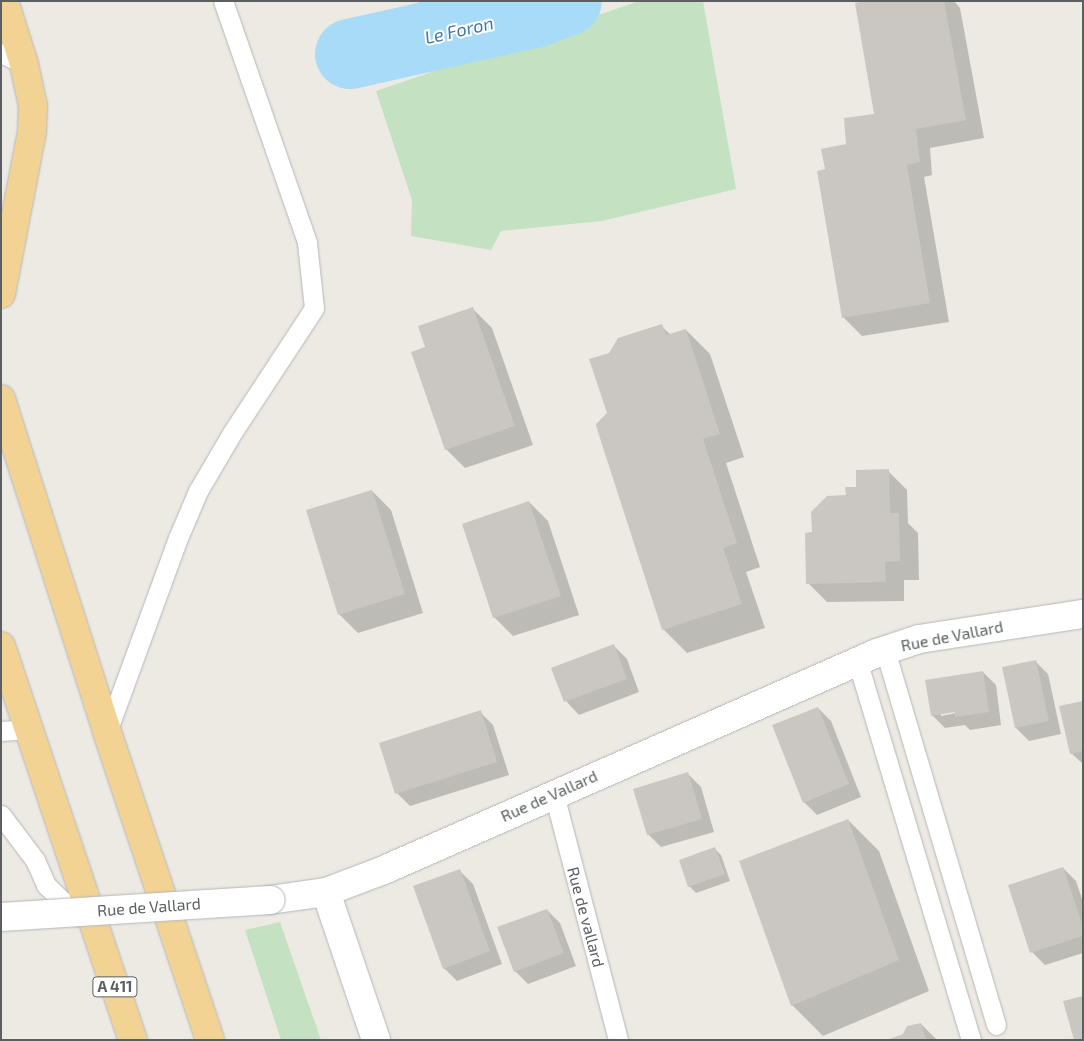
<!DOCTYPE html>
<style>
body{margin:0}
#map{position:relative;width:1084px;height:1041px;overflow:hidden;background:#edeae3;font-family:"Exo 2",sans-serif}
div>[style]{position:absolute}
.green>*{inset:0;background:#c4e2c1}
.shadow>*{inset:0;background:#0003}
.river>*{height:70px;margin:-35px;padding:0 35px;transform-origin:35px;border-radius:35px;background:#a8dbf7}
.building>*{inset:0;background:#cac7c2}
.roads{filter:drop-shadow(0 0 1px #b3b6b9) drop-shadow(0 0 1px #b3b6b9)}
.service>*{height:19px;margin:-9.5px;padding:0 9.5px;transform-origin:9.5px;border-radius:9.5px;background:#fff}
.minor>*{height:28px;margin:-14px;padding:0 14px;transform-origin:14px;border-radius:14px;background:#fff}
.motorway>*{height:28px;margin:-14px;padding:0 14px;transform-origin:14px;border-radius:14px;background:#f3d393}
.bridges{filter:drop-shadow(0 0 1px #b3b6b9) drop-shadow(0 0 1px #b3b6b9)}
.minor-bridge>*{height:28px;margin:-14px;padding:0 14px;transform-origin:14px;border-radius:14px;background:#fff}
span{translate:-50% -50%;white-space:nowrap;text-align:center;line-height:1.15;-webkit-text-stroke:4px #fff;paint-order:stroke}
.shield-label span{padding:1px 4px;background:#fff;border:1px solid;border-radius:4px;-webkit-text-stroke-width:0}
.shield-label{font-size:15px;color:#5b5f62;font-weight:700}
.street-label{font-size:16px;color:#5b5f62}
.water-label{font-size:18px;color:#44789f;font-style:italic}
.frame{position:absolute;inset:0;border:2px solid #5b5f62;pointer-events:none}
</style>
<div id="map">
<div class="green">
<div style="clip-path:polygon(416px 1px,507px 1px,454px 17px,435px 17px)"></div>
<div style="clip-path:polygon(639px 1px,703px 1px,736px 189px,602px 221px,501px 231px,491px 250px,411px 236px,412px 200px,376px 91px)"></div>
<div style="clip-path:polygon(280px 922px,321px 1040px,281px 1040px,245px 930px)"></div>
</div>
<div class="shadow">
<div style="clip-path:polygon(873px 1px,954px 1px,960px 8px,984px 138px,930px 148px,932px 175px,924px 177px,949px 322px,862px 336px,843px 317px,827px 170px,876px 118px)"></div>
<div style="clip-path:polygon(473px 309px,492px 328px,533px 445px,465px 468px,446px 449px,427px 348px)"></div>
<div style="clip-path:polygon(661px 326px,671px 335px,686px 330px,710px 354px,744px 457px,726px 463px,760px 567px,746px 572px,765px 628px,687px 653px,664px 630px,599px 429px,608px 413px,610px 354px)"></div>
<div style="clip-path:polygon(888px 471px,907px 490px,908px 523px,918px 533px,919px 580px,904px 580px,904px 601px,827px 602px,808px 583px,813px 533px,847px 496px)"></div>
<div style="clip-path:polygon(372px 491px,391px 510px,423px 613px,358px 633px,339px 614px)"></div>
<div style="clip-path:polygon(529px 502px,548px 521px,579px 615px,513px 636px,494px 617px)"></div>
<div style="clip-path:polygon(614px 646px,627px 659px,639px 692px,579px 715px,566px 701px,553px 668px)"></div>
<div style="clip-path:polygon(1035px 661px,1048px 674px,1061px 734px,1029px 741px,1016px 728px)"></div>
<div style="clip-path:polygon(evenodd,983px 672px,996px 685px,1001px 725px,970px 730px,965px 725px,945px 728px,932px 715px,983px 672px,960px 710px,961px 712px,941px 716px,941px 713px,960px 710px)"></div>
<div style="clip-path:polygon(1083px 702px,1083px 764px,1071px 753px)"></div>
<div style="clip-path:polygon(818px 708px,831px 721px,861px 797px,817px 815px,804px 802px)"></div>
<div style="clip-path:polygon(480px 712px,493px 725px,509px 775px,410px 806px,397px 793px)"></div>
<div style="clip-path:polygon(688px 774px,701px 787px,714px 832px,661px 847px,648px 834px)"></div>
<div style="clip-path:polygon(848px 820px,879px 851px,929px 991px,823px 1036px,792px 1005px)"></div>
<div style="clip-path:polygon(715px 849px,721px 855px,730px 881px,696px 893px,689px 886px)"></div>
<div style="clip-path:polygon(1063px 868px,1076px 881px,1083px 902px,1083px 953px,1045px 965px,1032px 952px)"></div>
<div style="clip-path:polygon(460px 871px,473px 884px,502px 964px,457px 981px,444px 968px)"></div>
<div style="clip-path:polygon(547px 910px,560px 923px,576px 966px,528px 984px,515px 971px)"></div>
<div style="clip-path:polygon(921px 1024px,937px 1040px,890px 1040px,904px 1035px)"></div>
</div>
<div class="river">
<div style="left:350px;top:54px;width:189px;rotate:-12.6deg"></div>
<div style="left:534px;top:13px;width:35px;rotate:-20deg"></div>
</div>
<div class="building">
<div style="clip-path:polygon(866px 1px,944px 1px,966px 120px,916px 129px,920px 162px,907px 165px,930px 303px,842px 318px,817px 171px,825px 169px,821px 149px,846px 144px,844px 118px,874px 114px,855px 3px)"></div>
<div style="clip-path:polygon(473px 307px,515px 426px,445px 450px,411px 352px,425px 347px,418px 326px)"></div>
<div style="clip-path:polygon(662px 324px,666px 335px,686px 329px,720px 434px,703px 439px,737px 543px,723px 548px,742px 604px,662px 630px,597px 429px,596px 424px,607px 413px,589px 359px,609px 353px,618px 338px)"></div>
<div style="clip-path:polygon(889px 469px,890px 513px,899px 513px,900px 561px,885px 562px,886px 582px,806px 584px,805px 533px,812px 532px,811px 512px,827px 496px,846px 495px,845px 487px,856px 487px,856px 470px)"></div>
<div style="clip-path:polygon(372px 490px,405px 594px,338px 615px,306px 510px)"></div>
<div style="clip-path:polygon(529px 501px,561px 596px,493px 618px,462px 524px)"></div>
<div style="clip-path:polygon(614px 644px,627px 679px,564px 702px,551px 668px)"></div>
<div style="clip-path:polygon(1036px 660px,1049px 721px,1015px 728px,1002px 667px)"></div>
<div style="clip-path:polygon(983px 671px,989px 712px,955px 717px,955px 712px,931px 716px,925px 680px)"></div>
<div style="clip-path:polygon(1083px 701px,1083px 751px,1070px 754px,1059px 706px)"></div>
<div style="clip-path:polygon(818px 707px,849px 784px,803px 803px,772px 725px)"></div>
<div style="clip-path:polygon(481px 710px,497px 762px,395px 794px,379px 743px)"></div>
<div style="clip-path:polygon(688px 772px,702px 819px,647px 835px,633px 789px)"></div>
<div style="clip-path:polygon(848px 819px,899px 960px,791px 1006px,739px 861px)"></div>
<div style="clip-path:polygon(715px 847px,725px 874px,688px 887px,679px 860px)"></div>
<div style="clip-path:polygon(1063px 867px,1083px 926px,1083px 936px,1030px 953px,1008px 885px)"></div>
<div style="clip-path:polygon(460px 869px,490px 951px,443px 969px,413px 886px)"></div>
<div style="clip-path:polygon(547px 909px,564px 953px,514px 972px,497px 927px)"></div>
<div style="clip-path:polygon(1083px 996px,1083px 1040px,1074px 1040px,1063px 1001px)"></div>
<div style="clip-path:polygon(921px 1023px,926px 1040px,887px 1040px,903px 1034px,907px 1026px)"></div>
</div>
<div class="roads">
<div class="service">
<div style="left:1px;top:53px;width:25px;rotate:26deg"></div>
<div style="left:885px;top:650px;width:391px;rotate:73.5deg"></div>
<div style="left:857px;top:660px;width:397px;rotate:73.3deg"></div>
<div style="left:1px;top:731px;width:28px;rotate:-4deg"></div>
<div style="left:107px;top:732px;width:207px;rotate:-69.9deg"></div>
<div style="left:178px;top:538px;width:51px;rotate:-66.9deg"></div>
<div style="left:198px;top:491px;width:67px;rotate:-59.6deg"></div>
<div style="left:232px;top:433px;width:149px;rotate:-56.7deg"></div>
<div style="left:314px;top:308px;width:66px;rotate:-96.1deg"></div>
<div style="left:307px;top:242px;width:255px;rotate:-109.2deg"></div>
<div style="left:554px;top:794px;width:254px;rotate:75.4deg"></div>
<div style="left:1px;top:815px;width:56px;rotate:52.9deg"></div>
<div style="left:35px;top:860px;width:27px;rotate:66deg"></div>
<div style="left:46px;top:885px;width:45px;rotate:44.1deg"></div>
</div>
<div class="minor">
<div style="left:326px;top:892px;width:156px;rotate:71.3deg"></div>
<div style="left:270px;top:900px;width:57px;rotate:-8.1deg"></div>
<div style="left:326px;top:892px;width:62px;rotate:-20.8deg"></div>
<div style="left:384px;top:870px;width:539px;rotate:-23.76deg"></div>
<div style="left:877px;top:653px;width:44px;rotate:-18.4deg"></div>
<div style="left:919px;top:639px;width:166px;rotate:-8.7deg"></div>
</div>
<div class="motorway">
<div style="left:1px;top:294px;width:165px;rotate:-79.2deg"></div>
<div style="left:32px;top:132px;width:26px;rotate:-88deg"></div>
<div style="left:33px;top:106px;width:43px;rotate:-102.1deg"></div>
<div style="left:24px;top:64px;width:66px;rotate:-107.6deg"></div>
<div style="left:1px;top:399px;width:349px;rotate:72.3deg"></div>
<div style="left:107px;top:732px;width:325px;rotate:71.5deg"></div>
<div style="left:1px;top:646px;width:416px;rotate:71.5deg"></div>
</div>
</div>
<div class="bridges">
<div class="minor-bridge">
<div style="left:1px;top:917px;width:270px;rotate:-3.6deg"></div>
</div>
</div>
<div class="shield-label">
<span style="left:115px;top:987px">A 411</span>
</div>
<div class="street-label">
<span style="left:952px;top:636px;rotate:-11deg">Rue de Vallard</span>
<span style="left:549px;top:796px;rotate:-24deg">Rue de Vallard</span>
<span style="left:149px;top:907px;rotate:-4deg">Rue de Vallard</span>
<span style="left:586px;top:917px;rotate:75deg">Rue de vallard</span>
</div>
<div class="water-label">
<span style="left:459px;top:30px;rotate:-13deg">Le Foron</span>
</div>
<div class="frame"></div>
</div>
